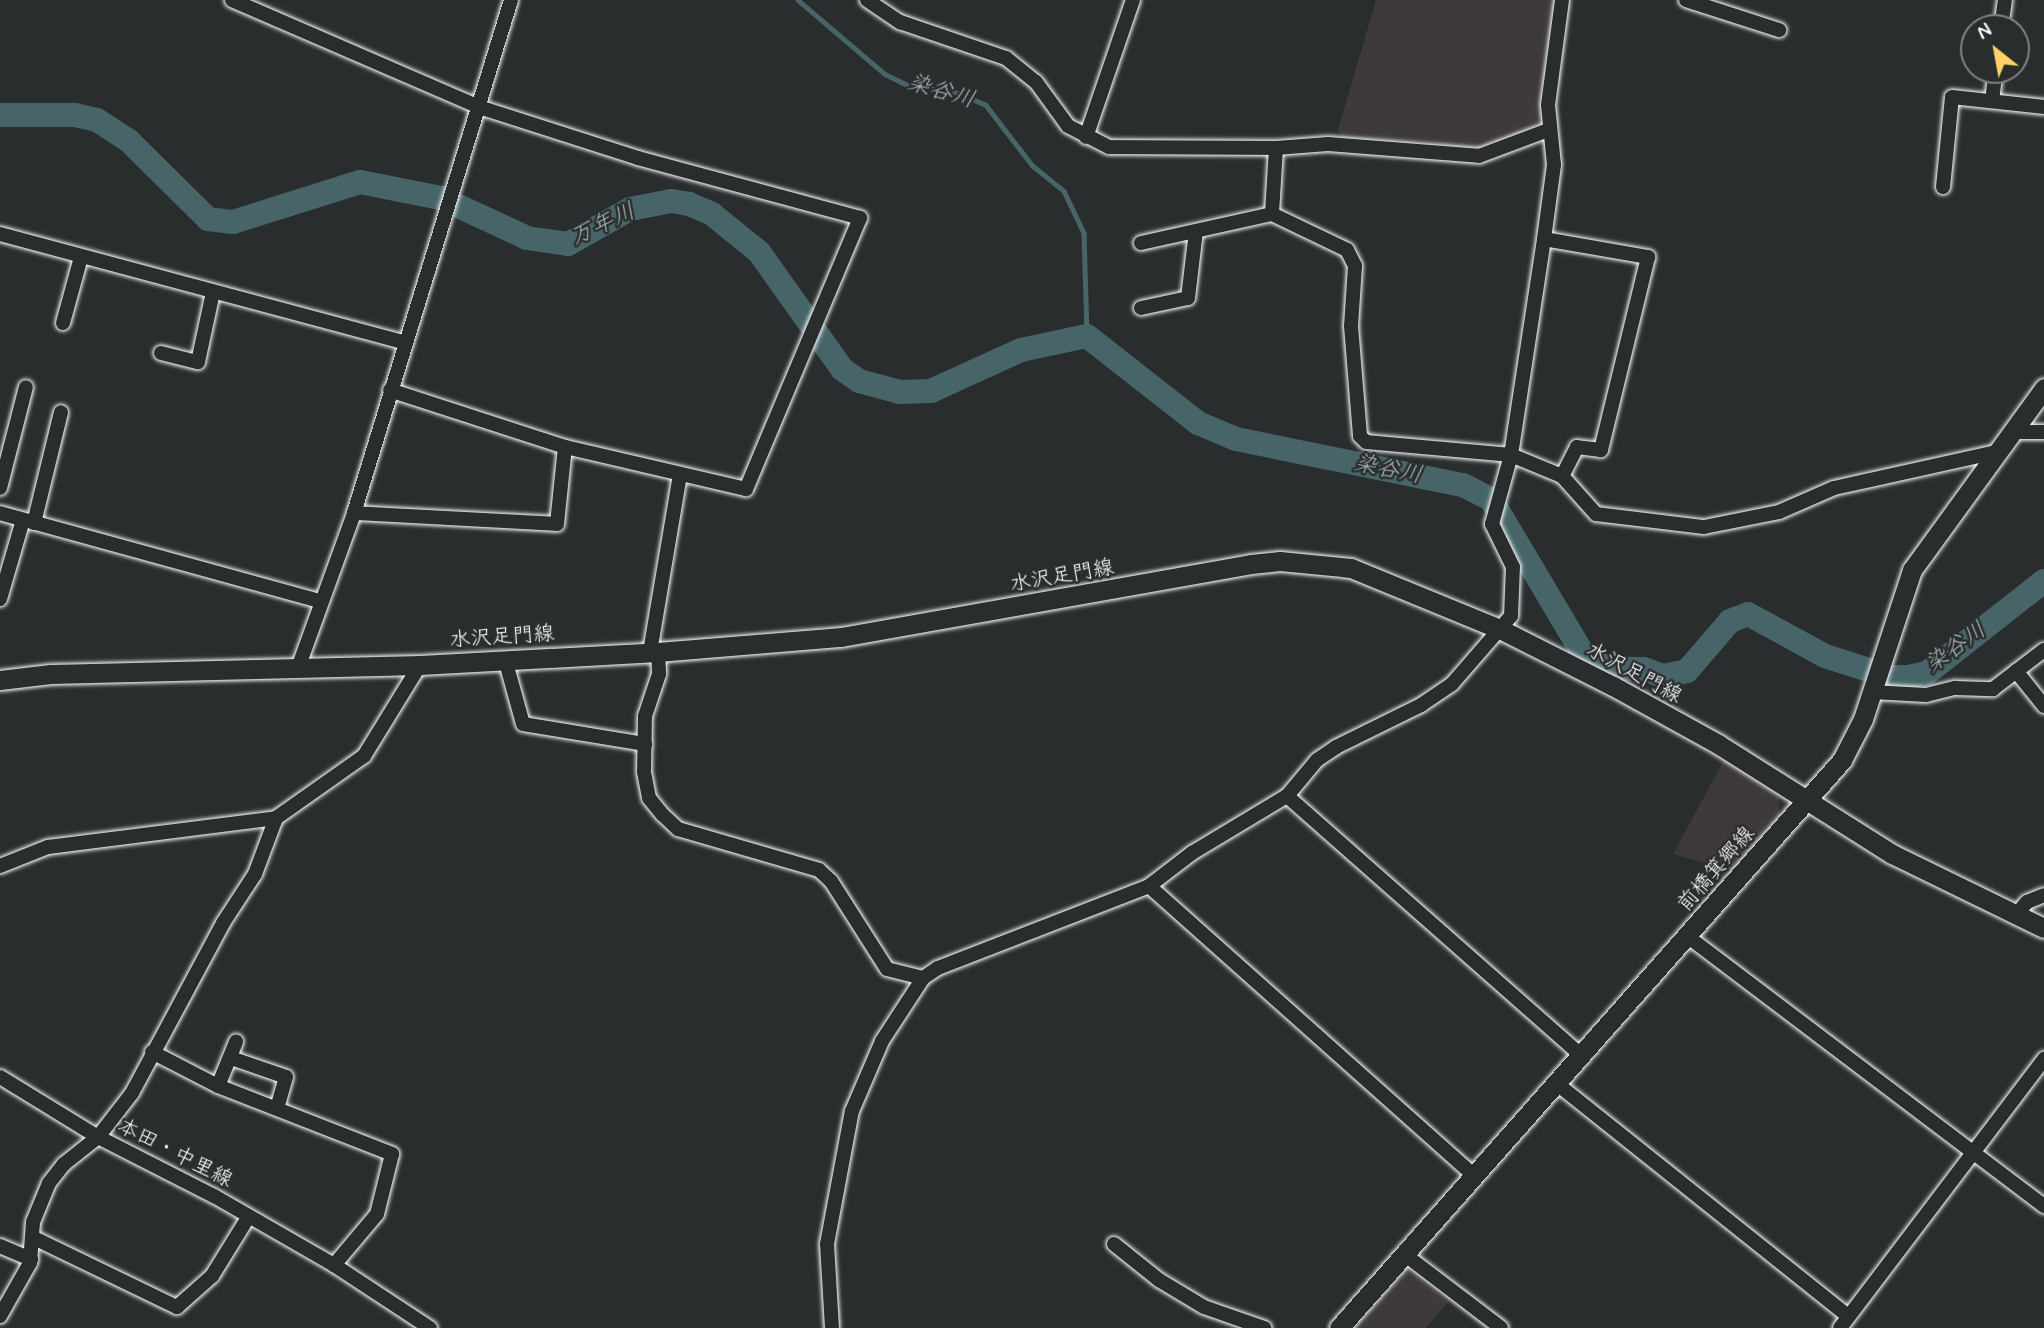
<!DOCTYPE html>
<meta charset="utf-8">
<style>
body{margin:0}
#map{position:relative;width:2044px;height:1328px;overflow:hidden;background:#2a2d2e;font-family:Mynerve,"Klee One",sans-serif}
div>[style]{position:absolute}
.built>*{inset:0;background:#3d393d}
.stream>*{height:4.5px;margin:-2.25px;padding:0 2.25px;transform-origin:2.25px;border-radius:2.25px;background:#476568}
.river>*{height:24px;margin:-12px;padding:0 12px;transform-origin:12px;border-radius:12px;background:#476568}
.roads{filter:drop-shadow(0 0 2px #fff) drop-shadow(0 0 2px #fff)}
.minor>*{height:14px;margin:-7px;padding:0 7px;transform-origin:7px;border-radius:7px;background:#2a2d2e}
.major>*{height:19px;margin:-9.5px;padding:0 9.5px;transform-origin:9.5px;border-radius:9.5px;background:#2a2d2e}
span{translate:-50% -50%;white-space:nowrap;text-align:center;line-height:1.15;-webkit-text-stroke:5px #2a2d2e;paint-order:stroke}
.street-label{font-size:21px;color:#fff}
.water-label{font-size:23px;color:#acbabb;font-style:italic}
.north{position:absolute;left:1960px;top:14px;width:70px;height:70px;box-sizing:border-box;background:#2a2d2e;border:2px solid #7f8182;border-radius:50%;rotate:329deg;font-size:19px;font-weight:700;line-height:28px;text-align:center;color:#fff}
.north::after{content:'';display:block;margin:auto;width:24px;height:32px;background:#ffd166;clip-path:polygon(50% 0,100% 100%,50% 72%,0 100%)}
</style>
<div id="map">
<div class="built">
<div style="clip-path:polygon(1376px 0,1556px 0,1539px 128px,1481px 152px,1425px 141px,1342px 138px,1338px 130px)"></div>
<div style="clip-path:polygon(1724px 760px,1778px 793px,1779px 803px,1779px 818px,1736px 872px,1673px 854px)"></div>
<div style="clip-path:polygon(1407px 1269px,1448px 1302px,1426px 1328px,1355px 1328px)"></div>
</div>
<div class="stream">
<div style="left:798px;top:0;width:114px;rotate:40.4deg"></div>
<div style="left:885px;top:74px;width:25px;rotate:26deg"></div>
<div style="left:908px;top:85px;width:52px;rotate:8.9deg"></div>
<div style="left:959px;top:93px;width:30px;rotate:24deg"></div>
<div style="left:986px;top:105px;width:76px;rotate:52.5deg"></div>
<div style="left:1032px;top:165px;width:41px;rotate:39.1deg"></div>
<div style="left:1064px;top:191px;width:47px;rotate:64.5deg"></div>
<div style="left:1084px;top:233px;width:103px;rotate:88.3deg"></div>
</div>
<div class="river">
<div style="left:0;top:115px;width:75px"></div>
<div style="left:75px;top:115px;width:23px;rotate:13deg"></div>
<div style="left:97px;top:120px;width:38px;rotate:33deg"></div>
<div style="left:129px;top:141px;width:111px;rotate:44.6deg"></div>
<div style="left:208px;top:219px;width:25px;rotate:7deg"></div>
<div style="left:233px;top:222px;width:133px;rotate:-17.5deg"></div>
<div style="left:360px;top:182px;width:83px;rotate:11.2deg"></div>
<div style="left:441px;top:198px;width:95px;rotate:24.9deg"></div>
<div style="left:527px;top:238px;width:41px;rotate:8.3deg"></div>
<div style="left:568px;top:244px;width:71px;rotate:-29.4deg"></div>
<div style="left:630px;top:209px;width:42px;rotate:-11deg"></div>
<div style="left:671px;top:201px;width:18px;rotate:9deg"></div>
<div style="left:689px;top:204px;width:25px;rotate:23deg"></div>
<div style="left:712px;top:214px;width:60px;rotate:39deg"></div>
<div style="left:759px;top:252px;width:143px;rotate:54.6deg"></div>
<div style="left:842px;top:369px;width:21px;rotate:35deg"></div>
<div style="left:859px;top:381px;width:42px;rotate:15deg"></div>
<div style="left:900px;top:392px;width:31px;rotate:-2deg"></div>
<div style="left:931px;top:391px;width:99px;rotate:-24.5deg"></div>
<div style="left:1021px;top:350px;width:67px;rotate:-12deg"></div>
<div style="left:1087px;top:336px;width:141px;rotate:38.1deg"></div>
<div style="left:1198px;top:423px;width:41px;rotate:22.8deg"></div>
<div style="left:1236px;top:439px;width:232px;rotate:11.5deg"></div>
<div style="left:1463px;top:485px;width:31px;rotate:27deg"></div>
<div style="left:1491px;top:499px;width:178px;rotate:59.3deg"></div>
<div style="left:1582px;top:652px;width:29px;rotate:34deg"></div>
<div style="left:1606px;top:668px;width:38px;rotate:2deg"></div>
<div style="left:1644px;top:669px;width:19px;rotate:21deg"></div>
<div style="left:1662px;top:676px;width:25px;rotate:-11deg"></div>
<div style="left:1687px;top:671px;width:66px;rotate:-49.3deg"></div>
<div style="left:1730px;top:621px;width:19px;rotate:-21deg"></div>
<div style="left:1748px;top:614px;width:88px;rotate:28.6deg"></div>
<div style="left:1825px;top:656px;width:69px;rotate:17.7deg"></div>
<div style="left:1891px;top:677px;width:17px"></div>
<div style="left:1908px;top:677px;width:19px;rotate:-12deg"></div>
<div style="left:1927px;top:673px;width:149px;rotate:-38.2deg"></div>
</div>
<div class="roads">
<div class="minor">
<div style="left:232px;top:0;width:269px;rotate:23.4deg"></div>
<div style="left:479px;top:107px;width:167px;rotate:17.8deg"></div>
<div style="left:638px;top:158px;width:230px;rotate:15.1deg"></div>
<div style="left:860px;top:218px;width:294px;rotate:112.8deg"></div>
<div style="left:746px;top:489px;width:186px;rotate:-166.9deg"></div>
<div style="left:565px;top:447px;width:184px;rotate:-162deg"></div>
<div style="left:867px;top:0;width:40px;rotate:34deg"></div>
<div style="left:900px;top:22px;width:112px;rotate:18.8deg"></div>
<div style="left:1006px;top:58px;width:38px;rotate:39deg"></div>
<div style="left:1036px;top:82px;width:54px;rotate:54deg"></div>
<div style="left:1068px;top:126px;width:46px;rotate:27.1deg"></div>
<div style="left:1109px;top:147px;width:167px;rotate:0.3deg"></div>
<div style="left:1276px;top:148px;width:66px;rotate:93.5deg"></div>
<div style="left:1272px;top:214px;width:83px;rotate:25.6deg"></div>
<div style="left:1347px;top:250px;width:18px;rotate:63deg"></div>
<div style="left:1355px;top:266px;width:60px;rotate:93.8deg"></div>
<div style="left:1351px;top:326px;width:110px;rotate:85.3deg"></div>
<div style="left:1360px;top:436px;width:8px;rotate:45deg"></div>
<div style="left:1366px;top:442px;width:146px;rotate:5.1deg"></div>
<div style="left:1511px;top:455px;width:55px;rotate:22.4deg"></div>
<div style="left:1562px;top:476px;width:51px;rotate:48.2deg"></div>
<div style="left:1596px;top:514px;width:109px;rotate:6.9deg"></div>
<div style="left:1704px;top:527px;width:76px;rotate:-11.3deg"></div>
<div style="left:1779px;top:512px;width:60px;rotate:-23.6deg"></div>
<div style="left:1834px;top:488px;width:166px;rotate:-12.5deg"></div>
<div style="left:1686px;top:0;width:98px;rotate:17.9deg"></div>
<div style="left:2001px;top:28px;width:28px;rotate:-82deg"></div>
<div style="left:1992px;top:101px;width:31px;rotate:-83deg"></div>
<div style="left:1086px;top:137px;width:145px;rotate:-71.1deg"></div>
<div style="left:1276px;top:148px;width:52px;rotate:-4.4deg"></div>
<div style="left:1328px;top:144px;width:151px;rotate:4.5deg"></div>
<div style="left:1479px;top:156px;width:74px;rotate:-20.6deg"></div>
<div style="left:1943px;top:187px;width:90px;rotate:-84.3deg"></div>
<div style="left:1952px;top:97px;width:93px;rotate:6.2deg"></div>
<div style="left:0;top:234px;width:418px;rotate:15deg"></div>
<div style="left:1544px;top:239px;width:106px;rotate:9.8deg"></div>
<div style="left:1648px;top:257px;width:199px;rotate:103.7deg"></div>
<div style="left:1601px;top:450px;width:24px;rotate:-173deg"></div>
<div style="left:1577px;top:447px;width:33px;rotate:117deg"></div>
<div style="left:1141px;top:243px;width:134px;rotate:-12.5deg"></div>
<div style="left:1141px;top:308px;width:48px;rotate:-12deg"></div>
<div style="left:1188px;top:298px;width:67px;rotate:-83.2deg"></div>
<div style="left:63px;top:323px;width:68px;rotate:-74.7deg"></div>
<div style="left:161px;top:353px;width:38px;rotate:14deg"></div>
<div style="left:198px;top:362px;width:72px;rotate:-77.9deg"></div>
<div style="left:2011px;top:432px;width:33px"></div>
<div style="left:0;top:488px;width:104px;rotate:-75.6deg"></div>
<div style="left:0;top:513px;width:331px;rotate:15.4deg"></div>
<div style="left:354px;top:513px;width:203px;rotate:3.1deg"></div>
<div style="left:557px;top:524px;width:77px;rotate:-84.1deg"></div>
<div style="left:34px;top:523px;width:114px;rotate:-76.3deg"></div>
<div style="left:0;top:599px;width:82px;rotate:-73.8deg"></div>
<div style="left:650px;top:652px;width:180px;rotate:-80.4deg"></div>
<div style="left:658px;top:652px;width:22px;rotate:87deg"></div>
<div style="left:659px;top:674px;width:44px;rotate:108.4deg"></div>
<div style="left:645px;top:716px;width:56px;rotate:91deg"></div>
<div style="left:644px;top:772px;width:26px;rotate:79deg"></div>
<div style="left:649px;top:798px;width:22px;rotate:51deg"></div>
<div style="left:663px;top:815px;width:21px;rotate:43deg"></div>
<div style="left:678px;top:829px;width:147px;rotate:16.2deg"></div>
<div style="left:819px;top:870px;width:16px;rotate:43deg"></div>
<div style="left:831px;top:881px;width:104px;rotate:57.5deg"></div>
<div style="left:887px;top:969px;width:37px;rotate:14deg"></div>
<div style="left:505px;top:659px;width:67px;rotate:74.5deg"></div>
<div style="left:523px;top:724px;width:124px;rotate:9.3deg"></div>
<div style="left:298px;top:668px;width:165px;rotate:-70.1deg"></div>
<div style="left:354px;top:513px;width:536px;rotate:-72.98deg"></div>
<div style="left:2016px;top:671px;width:45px;rotate:51.3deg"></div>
<div style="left:1872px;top:692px;width:54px;rotate:3.2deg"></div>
<div style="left:1926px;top:695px;width:30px;rotate:-14deg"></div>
<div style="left:1955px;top:688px;width:38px;rotate:2deg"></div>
<div style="left:1993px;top:689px;width:64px;rotate:-37.4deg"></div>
<div style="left:1287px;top:796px;width:392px;rotate:41.4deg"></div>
<div style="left:0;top:866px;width:52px;rotate:-21.6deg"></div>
<div style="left:48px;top:847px;width:230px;rotate:-7.2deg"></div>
<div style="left:1149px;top:886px;width:434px;rotate:41.7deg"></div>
<div style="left:2016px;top:915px;width:17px;rotate:-50deg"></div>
<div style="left:2027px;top:902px;width:18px;rotate:-22deg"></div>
<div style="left:1687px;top:936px;width:448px;rotate:37.1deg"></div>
<div style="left:152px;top:1052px;width:74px;rotate:27.3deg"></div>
<div style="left:218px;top:1086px;width:187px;rotate:21.3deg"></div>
<div style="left:392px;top:1154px;width:62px;rotate:104deg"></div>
<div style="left:377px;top:1214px;width:67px;rotate:130.1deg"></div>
<div style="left:231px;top:1058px;width:58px;rotate:19.1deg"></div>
<div style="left:286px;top:1077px;width:32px;rotate:106deg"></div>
<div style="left:0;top:1077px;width:115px;rotate:31.5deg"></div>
<div style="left:98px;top:1137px;width:130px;rotate:27deg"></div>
<div style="left:214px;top:1196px;width:138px;rotate:29.9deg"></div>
<div style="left:334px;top:1265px;width:115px;rotate:33.3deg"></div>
<div style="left:1556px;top:1083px;width:374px;rotate:38.6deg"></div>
<div style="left:218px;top:1086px;width:48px;rotate:-67.8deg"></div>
<div style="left:34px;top:1238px;width:159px;rotate:25.8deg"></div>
<div style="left:177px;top:1307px;width:47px;rotate:-41.5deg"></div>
<div style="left:212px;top:1276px;width:70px;rotate:-58.3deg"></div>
<div style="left:1114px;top:1244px;width:58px;rotate:38.7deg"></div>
<div style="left:1159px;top:1280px;width:52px;rotate:31deg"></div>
<div style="left:1204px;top:1307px;width:64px;rotate:19.3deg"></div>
<div style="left:0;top:1246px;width:34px;rotate:23deg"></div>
<div style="left:1404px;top:1254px;width:122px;rotate:37.3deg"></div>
<div style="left:0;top:1316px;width:61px;rotate:-60.5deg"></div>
<div style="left:30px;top:1263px;width:41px;rotate:-85.8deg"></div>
<div style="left:33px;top:1222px;width:42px;rotate:-67.7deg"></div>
<div style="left:49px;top:1183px;width:24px;rotate:-52deg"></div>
<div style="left:64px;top:1164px;width:43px;rotate:-38.5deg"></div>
<div style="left:98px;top:1137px;width:56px;rotate:-52.3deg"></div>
<div style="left:132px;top:1093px;width:193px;rotate:-61.8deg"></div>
<div style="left:223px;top:923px;width:59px;rotate:-56.9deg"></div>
<div style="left:255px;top:874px;width:60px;rotate:-69.4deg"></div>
<div style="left:276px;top:818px;width:108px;rotate:-35.2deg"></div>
<div style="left:364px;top:756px;width:107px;rotate:-58.4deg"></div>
<div style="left:832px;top:1328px;width:84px;rotate:-93.4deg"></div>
<div style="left:827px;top:1244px;width:135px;rotate:-79.4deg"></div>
<div style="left:852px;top:1111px;width:76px;rotate:-66.8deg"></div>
<div style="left:882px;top:1041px;width:75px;rotate:-56.9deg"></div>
<div style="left:923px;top:978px;width:18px;rotate:-34deg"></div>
<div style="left:938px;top:968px;width:226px;rotate:-21.2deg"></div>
<div style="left:1149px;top:886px;width:54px;rotate:-37.5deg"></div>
<div style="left:1192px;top:853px;width:111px;rotate:-31deg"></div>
<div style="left:1287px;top:796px;width:47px;rotate:-50.2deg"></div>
<div style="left:1317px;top:760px;width:23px;rotate:-34deg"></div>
<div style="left:1336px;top:747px;width:95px;rotate:-26.3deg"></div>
<div style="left:1421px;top:705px;width:37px;rotate:-34deg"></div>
<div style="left:1452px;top:684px;width:90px;rotate:-49.1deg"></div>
<div style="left:1511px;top:616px;width:49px;rotate:-87.7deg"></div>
<div style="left:1513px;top:567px;width:48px;rotate:-116deg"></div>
<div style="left:1492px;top:524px;width:72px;rotate:-74.6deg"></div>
<div style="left:1511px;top:455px;width:219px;rotate:-81.3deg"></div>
<div style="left:1544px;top:239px;width:75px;rotate:-82.3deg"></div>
<div style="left:1554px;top:165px;width:60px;rotate:-95.7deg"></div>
<div style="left:1548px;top:105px;width:106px;rotate:-82.4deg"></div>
<div style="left:1840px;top:1328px;width:338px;rotate:-52.8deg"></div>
</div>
<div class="major">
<div style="left:0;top:680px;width:51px;rotate:-6.7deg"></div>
<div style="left:51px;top:674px;width:369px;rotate:-1.4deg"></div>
<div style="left:420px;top:665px;width:238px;rotate:-3.1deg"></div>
<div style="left:658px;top:652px;width:184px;rotate:-4.7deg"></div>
<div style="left:841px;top:637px;width:416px;rotate:-10.1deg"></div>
<div style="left:1251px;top:564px;width:29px;rotate:-6deg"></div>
<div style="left:1280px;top:561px;width:71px;rotate:5.6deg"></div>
<div style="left:1351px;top:568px;width:163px;rotate:22.3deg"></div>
<div style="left:1502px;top:630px;width:124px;rotate:26.8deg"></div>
<div style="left:1613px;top:686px;width:120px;rotate:28.9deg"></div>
<div style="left:1718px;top:744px;width:206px;rotate:32.3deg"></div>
<div style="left:1892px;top:854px;width:169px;rotate:26deg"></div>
<div style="left:1339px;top:1328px;width:759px;rotate:-48.47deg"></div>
<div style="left:1842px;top:760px;width:46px;rotate:-62.9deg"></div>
<div style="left:1863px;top:719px;width:157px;rotate:-71.8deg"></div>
<div style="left:1912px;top:570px;width:225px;rotate:-54deg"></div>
</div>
</div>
<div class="street-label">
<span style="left:1062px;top:576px;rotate:-10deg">水沢足門線</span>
<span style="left:502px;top:637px;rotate:-4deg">水沢足門線</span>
<span style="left:1634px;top:673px;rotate:28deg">水沢足門線</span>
<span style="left:1716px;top:869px;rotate:-49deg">前橋箕郷線</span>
<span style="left:175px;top:1153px;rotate:27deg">本田・中里線</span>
</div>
<div class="water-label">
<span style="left:941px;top:92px;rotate:16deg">染谷川</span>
<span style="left:603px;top:225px;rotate:-25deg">万年川</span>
<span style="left:1388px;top:470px;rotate:11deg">染谷川</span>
<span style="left:1956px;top:648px;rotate:-36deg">染谷川</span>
</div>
<div class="north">N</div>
</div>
